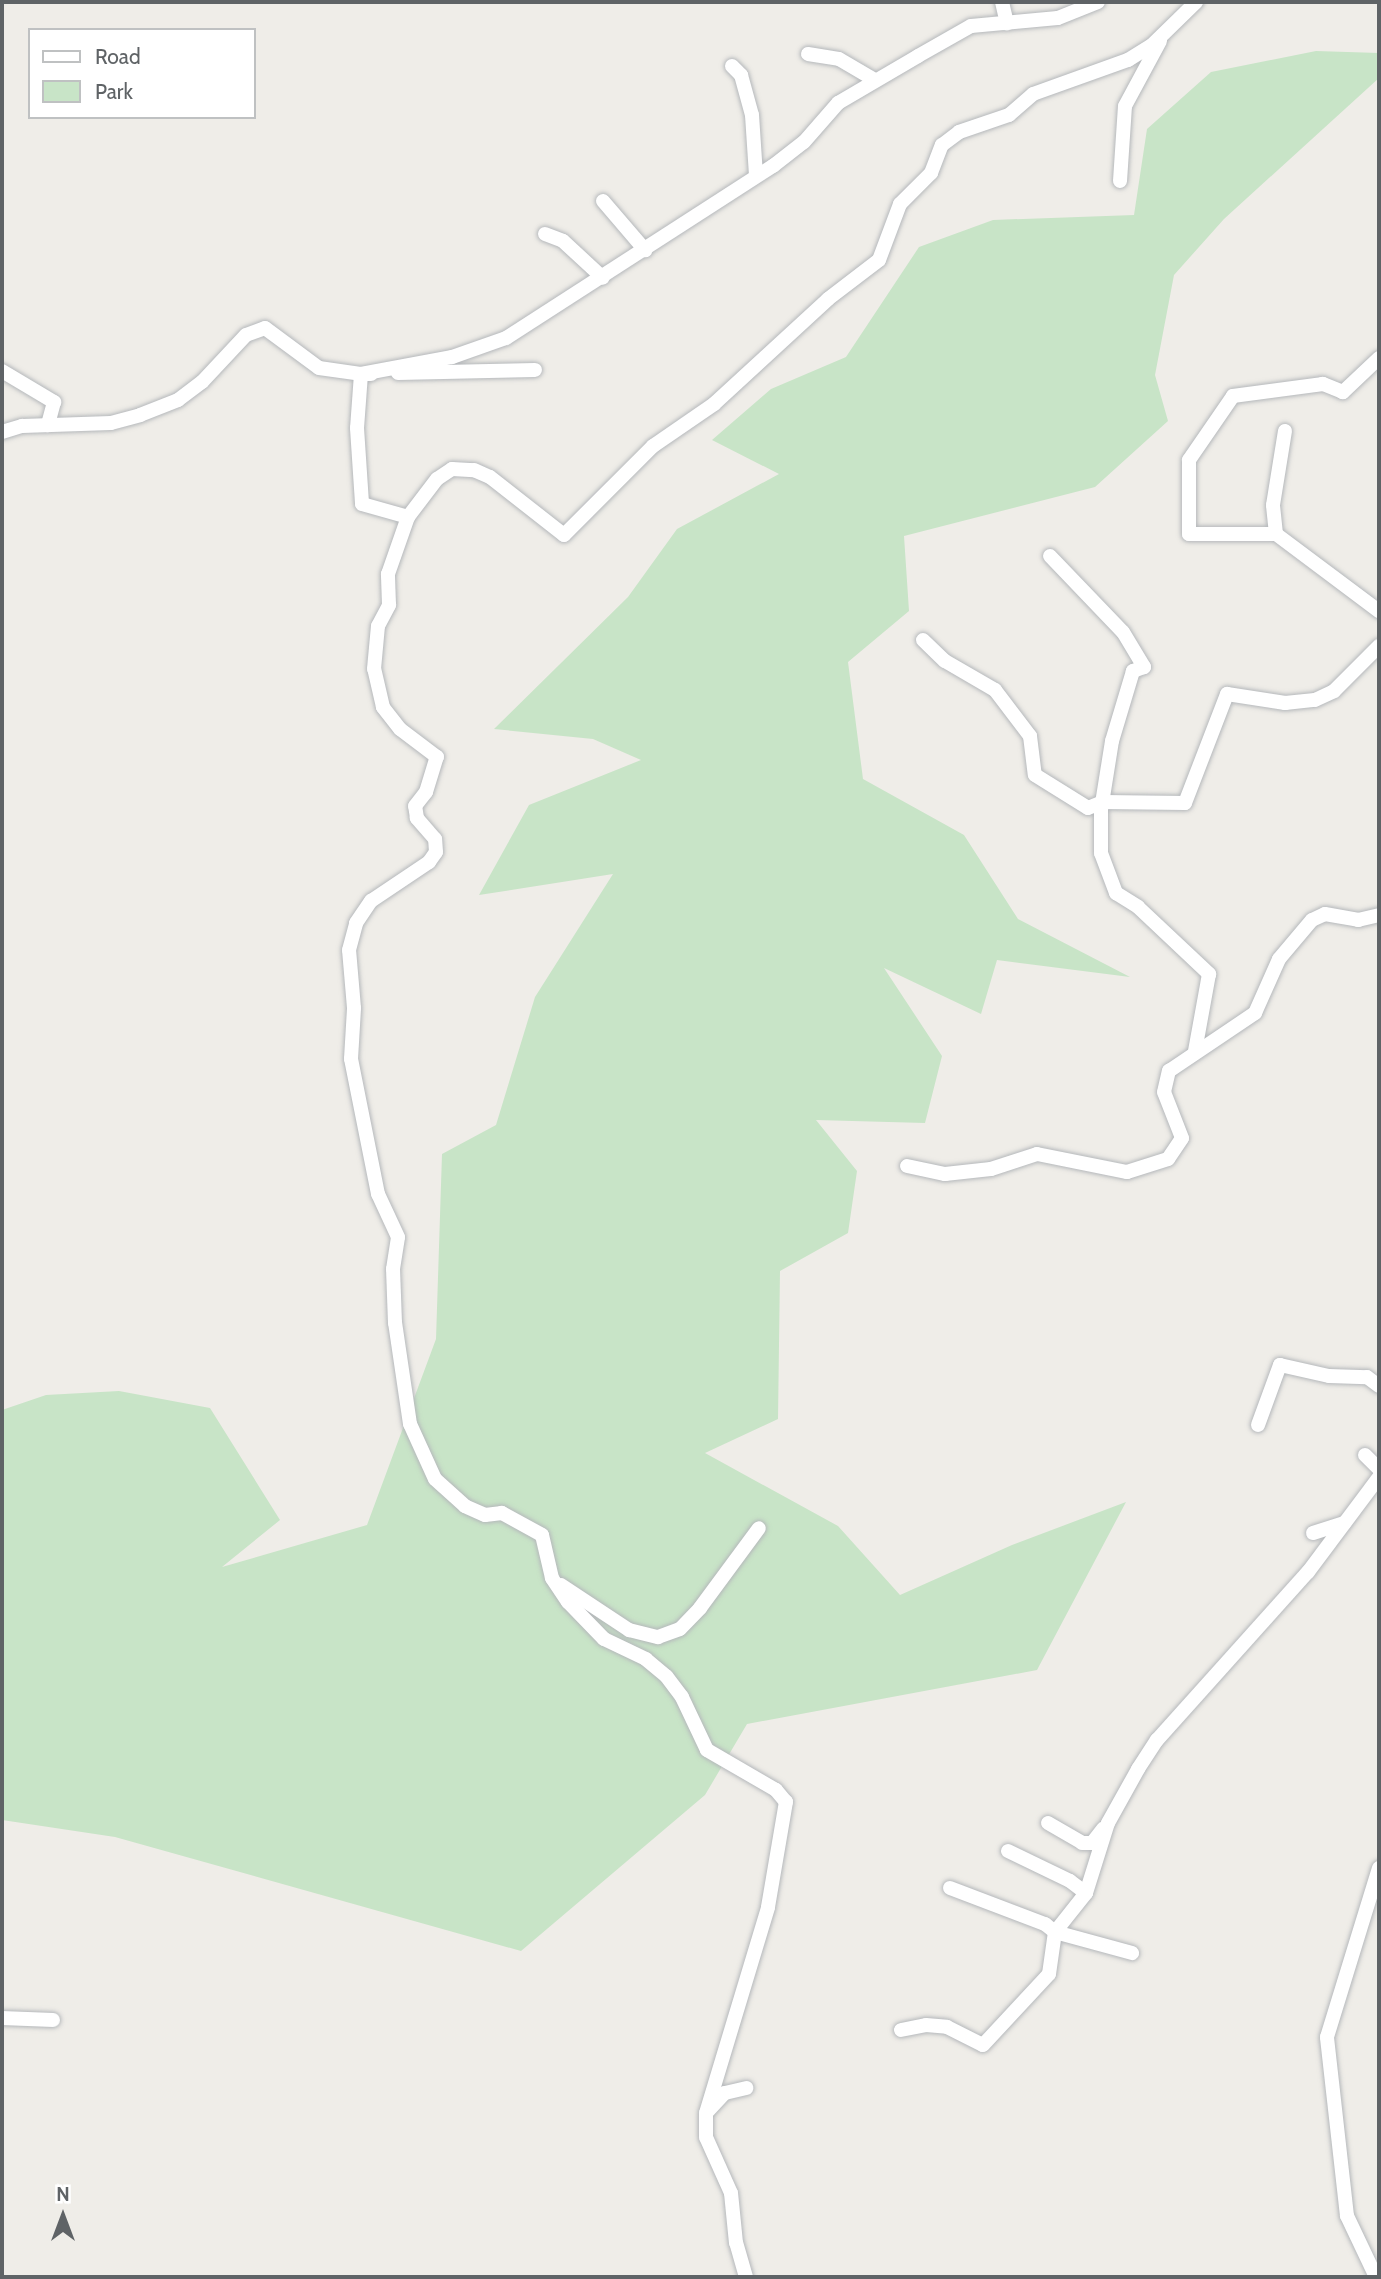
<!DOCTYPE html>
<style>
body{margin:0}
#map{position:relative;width:1381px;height:2279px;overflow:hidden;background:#efede8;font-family:Cabin,sans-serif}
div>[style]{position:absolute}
.green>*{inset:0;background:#c8e4c7}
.roads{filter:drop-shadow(0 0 2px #b5b8bb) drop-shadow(0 0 2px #b5b8bb)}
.minor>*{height:14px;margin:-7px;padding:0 7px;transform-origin:7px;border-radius:7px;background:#fff}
span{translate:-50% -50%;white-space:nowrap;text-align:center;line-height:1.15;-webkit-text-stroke:6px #fff;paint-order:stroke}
.frame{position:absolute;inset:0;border:4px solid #5f6366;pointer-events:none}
.legend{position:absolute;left:28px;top:28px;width:228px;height:91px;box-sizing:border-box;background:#fff;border:2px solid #bfc1c2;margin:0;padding:9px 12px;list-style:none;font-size:21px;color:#5f6366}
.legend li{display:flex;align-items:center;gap:14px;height:35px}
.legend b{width:35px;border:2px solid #bfc1c2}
.north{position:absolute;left:28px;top:2181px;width:70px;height:70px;-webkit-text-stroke:5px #fff;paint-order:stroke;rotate:0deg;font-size:19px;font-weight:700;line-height:28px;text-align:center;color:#5f6366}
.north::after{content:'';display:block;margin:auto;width:24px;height:32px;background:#5f6366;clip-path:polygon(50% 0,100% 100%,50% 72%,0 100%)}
</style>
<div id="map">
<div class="green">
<div style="clip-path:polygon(1316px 51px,1379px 53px,1379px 78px,1224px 219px,1174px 275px,1155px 375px,1168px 421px,1095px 487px,904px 536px,909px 611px,848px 662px,863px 779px,964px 835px,1018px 919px,1130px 977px,997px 960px,981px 1014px,884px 968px,942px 1056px,925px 1123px,816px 1120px,857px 1171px,848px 1233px,780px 1271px,778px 1419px,705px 1453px,838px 1526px,900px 1595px,1012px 1545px,1126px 1502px,1037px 1670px,747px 1724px,705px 1795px,521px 1951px,115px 1837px,2px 1820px,2px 1410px,46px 1395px,119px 1391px,210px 1408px,280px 1520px,222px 1567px,367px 1525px,436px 1339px,442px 1154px,496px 1125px,535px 997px,613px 874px,479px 895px,529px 805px,641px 760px,593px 739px,494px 729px,628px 597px,677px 529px,779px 474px,712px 440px,771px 389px,846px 357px,919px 247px,993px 220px,1134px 215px,1147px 129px,1211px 72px)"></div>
</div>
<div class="roads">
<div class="minor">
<div style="left:1002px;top:2px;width:22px;rotate:77deg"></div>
<div style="left:808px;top:54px;width:31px;rotate:9deg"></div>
<div style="left:839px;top:59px;width:42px;rotate:30.3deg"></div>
<div style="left:732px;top:66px;width:13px;rotate:45deg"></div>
<div style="left:741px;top:75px;width:41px;rotate:74.6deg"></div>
<div style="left:752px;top:115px;width:60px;rotate:86.2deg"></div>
<div style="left:1120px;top:181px;width:75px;rotate:-86.2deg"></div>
<div style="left:1125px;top:106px;width:74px;rotate:-61.7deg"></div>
<div style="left:603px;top:201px;width:65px;rotate:49.4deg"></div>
<div style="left:545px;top:234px;width:19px;rotate:21deg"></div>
<div style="left:563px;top:241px;width:54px;rotate:42.8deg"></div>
<div style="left:1379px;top:358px;width:50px;rotate:136.6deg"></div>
<div style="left:1343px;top:392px;width:22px;rotate:-158deg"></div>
<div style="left:1323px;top:384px;width:91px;rotate:172.4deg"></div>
<div style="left:1233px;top:396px;width:78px;rotate:124.5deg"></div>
<div style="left:1189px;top:460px;width:74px;rotate:90deg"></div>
<div style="left:1189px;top:534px;width:87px"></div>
<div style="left:1276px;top:534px;width:129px;rotate:36.8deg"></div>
<div style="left:2px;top:371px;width:61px;rotate:30.8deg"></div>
<div style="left:54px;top:402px;width:24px;rotate:105deg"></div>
<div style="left:398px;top:373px;width:137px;rotate:-1.3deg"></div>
<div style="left:371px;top:374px;width:10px;rotate:180deg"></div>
<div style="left:361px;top:374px;width:54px;rotate:94.2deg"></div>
<div style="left:357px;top:428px;width:76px;rotate:86.2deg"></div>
<div style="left:362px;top:504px;width:48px;rotate:15.8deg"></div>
<div style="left:2px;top:432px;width:21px;rotate:-17deg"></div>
<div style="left:22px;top:426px;width:89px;rotate:-1.9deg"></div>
<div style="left:111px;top:423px;width:30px;rotate:-15deg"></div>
<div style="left:140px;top:415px;width:41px;rotate:-21.5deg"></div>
<div style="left:178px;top:400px;width:30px;rotate:-37deg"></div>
<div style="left:202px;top:382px;width:64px;rotate:-46.9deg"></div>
<div style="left:246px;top:335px;width:20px;rotate:-20deg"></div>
<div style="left:265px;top:328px;width:67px;rotate:36.5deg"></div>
<div style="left:319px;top:368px;width:42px;rotate:8.1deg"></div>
<div style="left:361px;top:374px;width:93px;rotate:-10.6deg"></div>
<div style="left:452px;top:357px;width:57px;rotate:-19.4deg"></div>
<div style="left:506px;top:338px;width:318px;rotate:-32.8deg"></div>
<div style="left:773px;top:166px;width:39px;rotate:-38deg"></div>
<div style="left:804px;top:142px;width:52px;rotate:-48.9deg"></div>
<div style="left:838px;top:103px;width:93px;rotate:-30.4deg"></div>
<div style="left:918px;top:56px;width:61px;rotate:-29.5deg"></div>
<div style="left:971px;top:26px;width:87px;rotate:-5.3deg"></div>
<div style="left:1058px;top:18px;width:43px;rotate:-21.8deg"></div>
<div style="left:1276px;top:534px;width:29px;rotate:-96deg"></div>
<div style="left:1273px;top:505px;width:75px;rotate:-80.8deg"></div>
<div style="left:1050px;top:556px;width:105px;rotate:46.2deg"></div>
<div style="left:1123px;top:632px;width:41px;rotate:59deg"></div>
<div style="left:1144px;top:667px;width:12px;rotate:160deg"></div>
<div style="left:1133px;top:671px;width:73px;rotate:106.7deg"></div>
<div style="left:1112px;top:741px;width:70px;rotate:99.1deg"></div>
<div style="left:1101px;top:810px;width:43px;rotate:90deg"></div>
<div style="left:1101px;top:853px;width:43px;rotate:69.4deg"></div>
<div style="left:1116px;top:893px;width:26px;rotate:32deg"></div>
<div style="left:1138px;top:907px;width:98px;rotate:43.3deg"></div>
<div style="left:1209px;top:974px;width:78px;rotate:100.3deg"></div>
<div style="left:923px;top:640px;width:30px;rotate:44deg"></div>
<div style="left:945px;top:661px;width:58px;rotate:30.1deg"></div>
<div style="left:995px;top:690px;width:58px;rotate:52.7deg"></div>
<div style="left:1030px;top:736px;width:39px;rotate:83deg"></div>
<div style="left:1035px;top:775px;width:62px;rotate:31.9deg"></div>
<div style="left:1088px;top:808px;width:16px;rotate:-22deg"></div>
<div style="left:1103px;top:802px;width:82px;rotate:0.7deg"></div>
<div style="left:1185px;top:803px;width:117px;rotate:-68.9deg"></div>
<div style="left:1227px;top:694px;width:59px;rotate:8.8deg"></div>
<div style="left:1285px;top:703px;width:30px;rotate:-6deg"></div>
<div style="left:1315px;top:700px;width:21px;rotate:-25deg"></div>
<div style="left:1334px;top:691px;width:64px;rotate:-45deg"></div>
<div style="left:907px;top:1166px;width:39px;rotate:12deg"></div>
<div style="left:945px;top:1174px;width:46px;rotate:-6.2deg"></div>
<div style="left:991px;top:1169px;width:48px;rotate:-18.1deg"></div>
<div style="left:1037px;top:1154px;width:92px;rotate:11.3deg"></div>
<div style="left:1127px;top:1172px;width:43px;rotate:-17.6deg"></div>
<div style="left:1168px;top:1159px;width:25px;rotate:-56deg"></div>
<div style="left:1182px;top:1138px;width:49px;rotate:-111.4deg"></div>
<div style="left:1164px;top:1092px;width:22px;rotate:-77deg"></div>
<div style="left:1169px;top:1071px;width:104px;rotate:-34deg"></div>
<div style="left:1255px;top:1013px;width:59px;rotate:-66deg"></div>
<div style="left:1279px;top:959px;width:51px;rotate:-49.8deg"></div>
<div style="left:1312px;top:920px;width:14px;rotate:-25deg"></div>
<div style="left:1325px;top:914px;width:34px;rotate:10deg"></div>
<div style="left:1358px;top:920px;width:22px;rotate:-13deg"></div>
<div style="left:1258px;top:1425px;width:64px;rotate:-69.9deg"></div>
<div style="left:1280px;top:1365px;width:50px;rotate:12.7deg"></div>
<div style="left:1329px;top:1376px;width:38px;rotate:2deg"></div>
<div style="left:1367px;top:1377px;width:15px;rotate:37deg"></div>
<div style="left:1365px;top:1455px;width:20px;rotate:45deg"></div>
<div style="left:1313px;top:1533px;width:33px;rotate:-18deg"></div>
<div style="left:561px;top:1585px;width:82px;rotate:33.5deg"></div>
<div style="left:629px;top:1630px;width:30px;rotate:14deg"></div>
<div style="left:658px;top:1637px;width:23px;rotate:-20deg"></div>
<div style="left:680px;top:1629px;width:29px;rotate:-46deg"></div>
<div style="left:700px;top:1608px;width:99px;rotate:-53.6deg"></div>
<div style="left:1048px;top:1823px;width:39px;rotate:30deg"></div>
<div style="left:1082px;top:1843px;width:10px"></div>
<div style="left:1092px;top:1843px;width:18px;rotate:-52deg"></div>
<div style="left:1008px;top:1851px;width:69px;rotate:25.8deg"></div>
<div style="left:1070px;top:1881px;width:20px;rotate:37deg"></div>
<div style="left:950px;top:1888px;width:102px;rotate:20.8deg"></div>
<div style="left:1045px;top:1924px;width:13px;rotate:39deg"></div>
<div style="left:1055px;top:1932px;width:80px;rotate:15.3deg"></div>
<div style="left:2px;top:2018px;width:51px;rotate:2.2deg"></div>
<div style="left:901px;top:2030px;width:25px;rotate:-11deg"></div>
<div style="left:926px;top:2025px;width:21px;rotate:5deg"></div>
<div style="left:947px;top:2027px;width:40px;rotate:26.6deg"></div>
<div style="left:983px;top:2045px;width:97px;rotate:-47.1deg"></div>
<div style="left:1049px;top:1974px;width:42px;rotate:-81.9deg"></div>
<div style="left:1055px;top:1932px;width:50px;rotate:-51.5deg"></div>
<div style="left:1086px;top:1893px;width:73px;rotate:-72.6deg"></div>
<div style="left:1108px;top:1823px;width:62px;rotate:-60.9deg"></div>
<div style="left:1138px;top:1769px;width:35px;rotate:-57deg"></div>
<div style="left:1157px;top:1740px;width:226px;rotate:-48.1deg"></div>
<div style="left:1308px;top:1572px;width:119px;rotate:-53.2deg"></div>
<div style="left:707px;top:2112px;width:26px;rotate:-47deg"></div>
<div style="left:725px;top:2093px;width:22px;rotate:-13deg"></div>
<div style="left:746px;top:2277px;width:35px;rotate:-106deg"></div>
<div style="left:736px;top:2243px;width:50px;rotate:-95.7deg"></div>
<div style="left:731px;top:2193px;width:61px;rotate:-114.1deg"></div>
<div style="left:706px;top:2137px;width:24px;rotate:-90deg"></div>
<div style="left:706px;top:2113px;width:215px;rotate:-73.2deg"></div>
<div style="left:768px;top:1907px;width:107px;rotate:-80.3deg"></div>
<div style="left:786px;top:1802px;width:16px;rotate:-130deg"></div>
<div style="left:776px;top:1790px;width:80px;rotate:-149.9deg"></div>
<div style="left:707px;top:1750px;width:59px;rotate:-115.3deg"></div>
<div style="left:682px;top:1697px;width:26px;rotate:-127deg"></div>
<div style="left:666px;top:1676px;width:26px;rotate:-140deg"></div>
<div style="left:646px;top:1659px;width:47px;rotate:-154.5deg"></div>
<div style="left:604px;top:1639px;width:52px;rotate:-134.2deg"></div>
<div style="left:568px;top:1602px;width:29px;rotate:-124deg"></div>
<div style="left:552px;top:1578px;width:44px;rotate:-103.1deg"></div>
<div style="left:542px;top:1535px;width:46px;rotate:-151.2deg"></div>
<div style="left:502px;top:1513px;width:17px;rotate:173deg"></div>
<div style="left:485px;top:1515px;width:22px;rotate:-156deg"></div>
<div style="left:465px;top:1506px;width:40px;rotate:-138deg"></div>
<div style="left:435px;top:1479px;width:60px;rotate:-114.4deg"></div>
<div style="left:410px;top:1424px;width:102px;rotate:-98.4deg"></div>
<div style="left:395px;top:1323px;width:54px;rotate:-92.1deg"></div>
<div style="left:393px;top:1269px;width:32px;rotate:-81deg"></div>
<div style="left:398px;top:1237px;width:47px;rotate:-114.9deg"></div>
<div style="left:378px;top:1194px;width:138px;rotate:-101.3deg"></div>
<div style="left:351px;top:1059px;width:51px;rotate:-86.6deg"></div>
<div style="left:354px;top:1008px;width:58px;rotate:-94.9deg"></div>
<div style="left:349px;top:950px;width:28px;rotate:-75deg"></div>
<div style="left:356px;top:923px;width:27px;rotate:-56deg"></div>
<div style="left:371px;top:901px;width:70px;rotate:-33.9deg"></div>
<div style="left:429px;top:862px;width:12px;rotate:-55deg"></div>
<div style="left:436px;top:852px;width:13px;rotate:-94deg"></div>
<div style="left:435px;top:839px;width:28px;rotate:-131deg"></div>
<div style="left:417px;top:818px;width:12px;rotate:-99deg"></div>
<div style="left:415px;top:806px;width:18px;rotate:-52deg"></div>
<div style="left:426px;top:792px;width:37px;rotate:-73deg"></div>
<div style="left:437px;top:757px;width:46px;rotate:-142.9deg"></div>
<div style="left:400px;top:729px;width:28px;rotate:-128deg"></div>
<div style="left:383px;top:707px;width:39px;rotate:-103deg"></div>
<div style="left:374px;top:669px;width:43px;rotate:-84.7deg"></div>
<div style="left:378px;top:626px;width:24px;rotate:-62deg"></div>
<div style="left:389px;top:605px;width:31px;rotate:-92deg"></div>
<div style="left:388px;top:574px;width:60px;rotate:-70.7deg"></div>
<div style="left:408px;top:517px;width:48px;rotate:-52.7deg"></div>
<div style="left:437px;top:479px;width:18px;rotate:-34deg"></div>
<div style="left:452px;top:469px;width:22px;rotate:3deg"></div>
<div style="left:474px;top:470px;width:17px;rotate:24deg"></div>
<div style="left:490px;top:477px;width:94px;rotate:38.1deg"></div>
<div style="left:564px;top:535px;width:126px;rotate:-45deg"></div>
<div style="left:653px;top:446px;width:74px;rotate:-34.5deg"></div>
<div style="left:714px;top:404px;width:155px;rotate:-42.6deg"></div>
<div style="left:828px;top:299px;width:64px;rotate:-37.4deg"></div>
<div style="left:879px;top:260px;width:60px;rotate:-69.4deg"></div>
<div style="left:900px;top:204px;width:44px;rotate:-45deg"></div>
<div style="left:931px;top:173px;width:30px;rotate:-69deg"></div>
<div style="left:942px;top:145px;width:21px;rotate:-37deg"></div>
<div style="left:959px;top:132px;width:53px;rotate:-18.8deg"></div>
<div style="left:1009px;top:115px;width:32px;rotate:-41deg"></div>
<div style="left:1033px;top:94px;width:101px;rotate:-19.7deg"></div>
<div style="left:1128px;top:60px;width:28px;rotate:-32deg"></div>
<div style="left:1152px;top:45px;width:62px;rotate:-44.3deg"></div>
<div style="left:1376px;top:2277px;width:68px;rotate:-115.4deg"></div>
<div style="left:1347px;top:2216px;width:180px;rotate:-96.4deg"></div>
<div style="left:1327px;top:2037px;width:177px;rotate:-72.9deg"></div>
</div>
</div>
<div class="frame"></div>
<ul class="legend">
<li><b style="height:9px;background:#fff"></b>Road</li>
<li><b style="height:19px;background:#c8e4c7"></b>Park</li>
</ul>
<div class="north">N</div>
</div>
